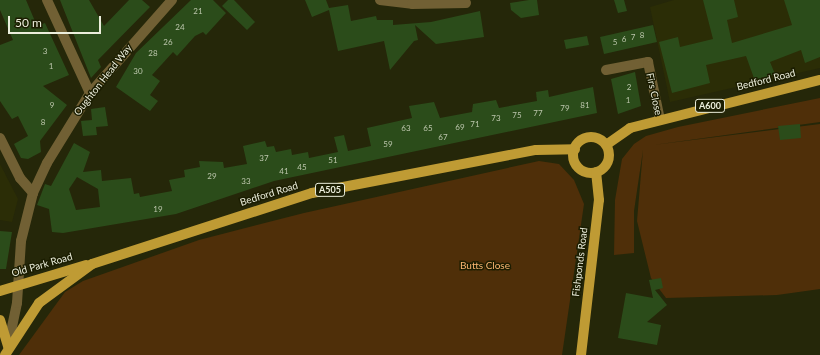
<!DOCTYPE html>
<style>
body{margin:0}
#map{position:relative;width:820px;height:355px;overflow:hidden;background:#252709;font-family:Lato,sans-serif}
div>[style]{position:absolute}
.built>*{inset:0;background:#2b2d06}
.green>*{inset:0;background:#4f2f09}
.building>*{inset:0;background:#2b4c1a}
.minor>*{height:10px;margin:-5px;padding:0 5px;transform-origin:5px;border-radius:5px;background:#716034}
.primary>*{height:10px;margin:-5px;padding:0 5px;transform-origin:5px;border-radius:5px;background:#bf9b34}
.primary>.ring{margin:-5px;padding:0;box-sizing:content-box;background:none;border:10px solid #bf9b34;border-radius:50%}
span{translate:-50% -50%;white-space:nowrap;text-align:center;line-height:1.15;-webkit-text-stroke:3px #1b1d01;paint-order:stroke}
.number-label{font-size:8px;color:#bcc6ac}
.number-label span{-webkit-text-stroke-width:0}
.shield-label span{padding:1px 3px;background:#1b1d01;border:1px solid;border-radius:3px;-webkit-text-stroke-width:0}
.shield-label{font-size:9px;color:#eceedc;font-weight:700}
.street-label{font-size:10px;color:#eceedc}
.park-label{font-size:10px;color:#fab671}
.scale{position:absolute;left:8px;top:16px;width:93px;height:18px;box-sizing:border-box;border:2px solid #eceedc;border-top:0;padding-left:5px;font-size:12px;line-height:14px;white-space:nowrap;color:#eceedc;-webkit-text-stroke:3px #1b1d01;paint-order:stroke}
</style>
<div id="map">
<div class="built">
<div style="clip-path:polygon(674px 0,820px 0,820px 68px,670px 102px,650px 7px)"></div>
<div style="clip-path:polygon(0 164px,18px 199px,12px 222px,0 220px)"></div>
</div>
<div class="green">
<div style="clip-path:polygon(820px 98px,820px 122px,653px 145px,820px 124px,820px 289px,777px 295px,666px 298px,651px 278px,637px 221px,643px 150px,634px 211px,634px 253px,614px 255px,615px 200px,622px 159px,634px 144px,646px 136px,678px 127px)"></div>
<div style="clip-path:polygon(539px 161px,559px 164px,574px 180px,584px 204px,562px 355px,19px 355px,65px 292px,83px 281px,199px 240px,304px 213px)"></div>
</div>
<div class="building">
<div style="clip-path:polygon(0 0,26px 0,37px 26px,45px 23px,69px 75px,43px 86px,67px 105px,40px 141px,41px 152px,28px 159px,21px 158px,14px 144px,28px 136px,18px 116px,12px 119px,0 101px,0 45px,13px 40px,0 10px)"></div>
<div style="clip-path:polygon(60px 0,89px 0,104px 26px,129px 0,142px 0,150px 7px,98px 60px,101px 67px,91px 78px)"></div>
<div style="clip-path:polygon(191px 0,213px 0,226px 13px,206px 35px,203px 32px,195px 36px,177px 56px,173px 52px,152px 75px,160px 81px,150px 95px,158px 101px,150px 111px,116px 87px,136px 53px)"></div>
<div style="clip-path:polygon(228px 0,234px 0,255px 22px,247px 30px,222px 6px)"></div>
<div style="clip-path:polygon(305px 0,326px 0,329px 8px,348px 5px,351px 21px,376px 16px,377px 20px,393px 20px,393px 25px,431px 22px,480px 11px,484px 37px,436px 44px,415px 25px,418px 40px,414px 41px,390px 70px,384px 41px,338px 51px,329px 10px,312px 17px)"></div>
<div style="clip-path:polygon(529px 0,537px 0,539px 15px,521px 18px,511px 10px,510px 3px)"></div>
<div style="clip-path:polygon(614px 0,624px 0,627px 11px,618px 13px)"></div>
<div style="clip-path:polygon(703px 0,734px 0,738px 17px,727px 20px,732px 43px,792px 25px,784px 0,820px 0,820px 57px,805px 63px,801px 50px,770px 62px,775px 74px,755px 81px,746px 56px,706px 65px,710px 83px,672px 93px,659px 42px,678px 37px,680px 47px,713px 39px)"></div>
<div style="clip-path:polygon(653px 25px,657px 42px,604px 54px,600px 37px)"></div>
<div style="clip-path:polygon(587px 36px,589px 45px,566px 49px,564px 40px)"></div>
<div style="clip-path:polygon(635px 72px,641px 106px,618px 114px,611px 79px)"></div>
<div style="clip-path:polygon(evenodd,593px 87px,597px 113px,274px 181px,176px 214px,63px 233px,52px 232px,49px 209px,37px 205px,45px 184px,51px 186px,74px 143px,90px 152px,83px 172px,101px 170px,102px 181px,131px 178px,134px 194px,139px 193px,140px 197px,172px 191px,169px 180px,185px 177px,184px 170px,200px 167px,199px 161px,223px 162px,224px 168px,247px 164px,243px 146px,265px 141px,267px 147px,274px 146px,276px 152px,291px 149px,292px 155px,308px 152px,309px 158px,338px 152px,334px 137px,344px 135px,348px 151px,371px 146px,367px 128px,412px 118px,409px 106px,434px 102px,440px 118px,472px 112px,473px 104px,496px 100px,499px 108px,537px 101px,536px 92px,548px 90px,549px 97px,593px 87px,77px 177px,98px 189px,100px 207px,76px 210px,69px 189px,77px 177px)"></div>
<div style="clip-path:polygon(105px 107px,108px 126px,96px 127px,97px 135px,83px 136px,81px 121px,92px 120px,91px 109px)"></div>
<div style="clip-path:polygon(800px 124px,801px 138px,780px 140px,778px 126px)"></div>
<div style="clip-path:polygon(0 231px,12px 232px,6px 269px,0 269px)"></div>
<div style="clip-path:polygon(661px 278px,663px 288px,655px 290px,667px 305px,647px 322px,661px 325px,657px 345px,618px 338px,626px 293px,653px 298px,649px 280px)"></div>
</div>
<div class="minor">
<div style="left:47px;top:0;width:102px;rotate:65.2deg"></div>
<div style="left:380px;top:0;width:32px;rotate:7deg"></div>
<div style="left:412px;top:4px;width:54px;rotate:-1.1deg"></div>
<div style="left:606px;top:70px;width:43px;rotate:-10.8deg"></div>
<div style="left:648px;top:62px;width:59px;rotate:78.3deg"></div>
<div style="left:0;top:138px;width:45px;rotate:63.4deg"></div>
<div style="left:20px;top:178px;width:20px;rotate:49deg"></div>
<div style="left:8px;top:346px;width:44px;rotate:-78.2deg"></div>
<div style="left:17px;top:303px;width:62px;rotate:-86.3deg"></div>
<div style="left:21px;top:241px;width:49px;rotate:-76deg"></div>
<div style="left:33px;top:193px;width:33px;rotate:-65deg"></div>
<div style="left:47px;top:163px;width:82px;rotate:-58.4deg"></div>
<div style="left:90px;top:93px;width:124px;rotate:-48.6deg"></div>
</div>
<div class="primary">
<div class="ring" style="left:573px;top:137px;width:26px;height:26px"></div>
<div style="left:606px;top:145px;width:29px;rotate:-35deg"></div>
<div style="left:630px;top:128px;width:196px;rotate:-14.2deg"></div>
<div style="left:0;top:291px;width:90px;rotate:-16.8deg"></div>
<div style="left:0;top:320px;width:27px;rotate:73deg"></div>
<div style="left:5px;top:355px;width:62px;rotate:-56.8deg"></div>
<div style="left:39px;top:303px;width:66px;rotate:-36.3deg"></div>
<div style="left:92px;top:264px;width:231px;rotate:-17.9deg"></div>
<div style="left:312px;top:193px;width:228px;rotate:-10.9deg"></div>
<div style="left:536px;top:150px;width:39px;rotate:-1deg"></div>
<div style="left:581px;top:355px;width:156px;rotate:-83.4deg"></div>
<div style="left:599px;top:200px;width:28px;rotate:-96deg"></div>
</div>
<div class="number-label">
<span style="left:198px;top:12px">21</span>
<span style="left:180px;top:28px">24</span>
<span style="left:642px;top:36px">8</span>
<span style="left:633px;top:38px">7</span>
<span style="left:624px;top:40px">6</span>
<span style="left:168px;top:43px">26</span>
<span style="left:615px;top:43px">5</span>
<span style="left:45px;top:52px">3</span>
<span style="left:153px;top:54px">28</span>
<span style="left:51px;top:67px">1</span>
<span style="left:138px;top:72px">30</span>
<span style="left:629px;top:88px">2</span>
<span style="left:628px;top:101px">1</span>
<span style="left:52px;top:106px">9</span>
<span style="left:585px;top:106px">81</span>
<span style="left:565px;top:109px">79</span>
<span style="left:538px;top:114px">77</span>
<span style="left:517px;top:116px">75</span>
<span style="left:496px;top:119px">73</span>
<span style="left:43px;top:123px">8</span>
<span style="left:475px;top:125px">71</span>
<span style="left:460px;top:128px">69</span>
<span style="left:406px;top:129px">63</span>
<span style="left:428px;top:129px">65</span>
<span style="left:443px;top:138px">67</span>
<span style="left:388px;top:145px">59</span>
<span style="left:264px;top:159px">37</span>
<span style="left:333px;top:161px">51</span>
<span style="left:302px;top:168px">45</span>
<span style="left:284px;top:172px">41</span>
<span style="left:212px;top:177px">29</span>
<span style="left:246px;top:182px">33</span>
<span style="left:158px;top:210px">19</span>
</div>
<div class="shield-label">
<span style="left:710px;top:106px">A600</span>
<span style="left:330px;top:190px">A505</span>
</div>
<div class="street-label">
<span style="left:103px;top:80px;rotate:-52deg">Oughton Head Way</span>
<span style="left:766px;top:80px;rotate:-14deg">Bedford Road</span>
<span style="left:654px;top:94px;rotate:78deg">Firs Close</span>
<span style="left:269px;top:194px;rotate:-17deg">Bedford Road</span>
<span style="left:580px;top:262px;rotate:-83deg">Fishponds Road</span>
<span style="left:42px;top:265px;rotate:-16deg">Old Park Road</span>
</div>
<div class="park-label">
<span style="left:485px;top:266px">Butts Close</span>
</div>
<div class="scale">50 m</div>
</div>
